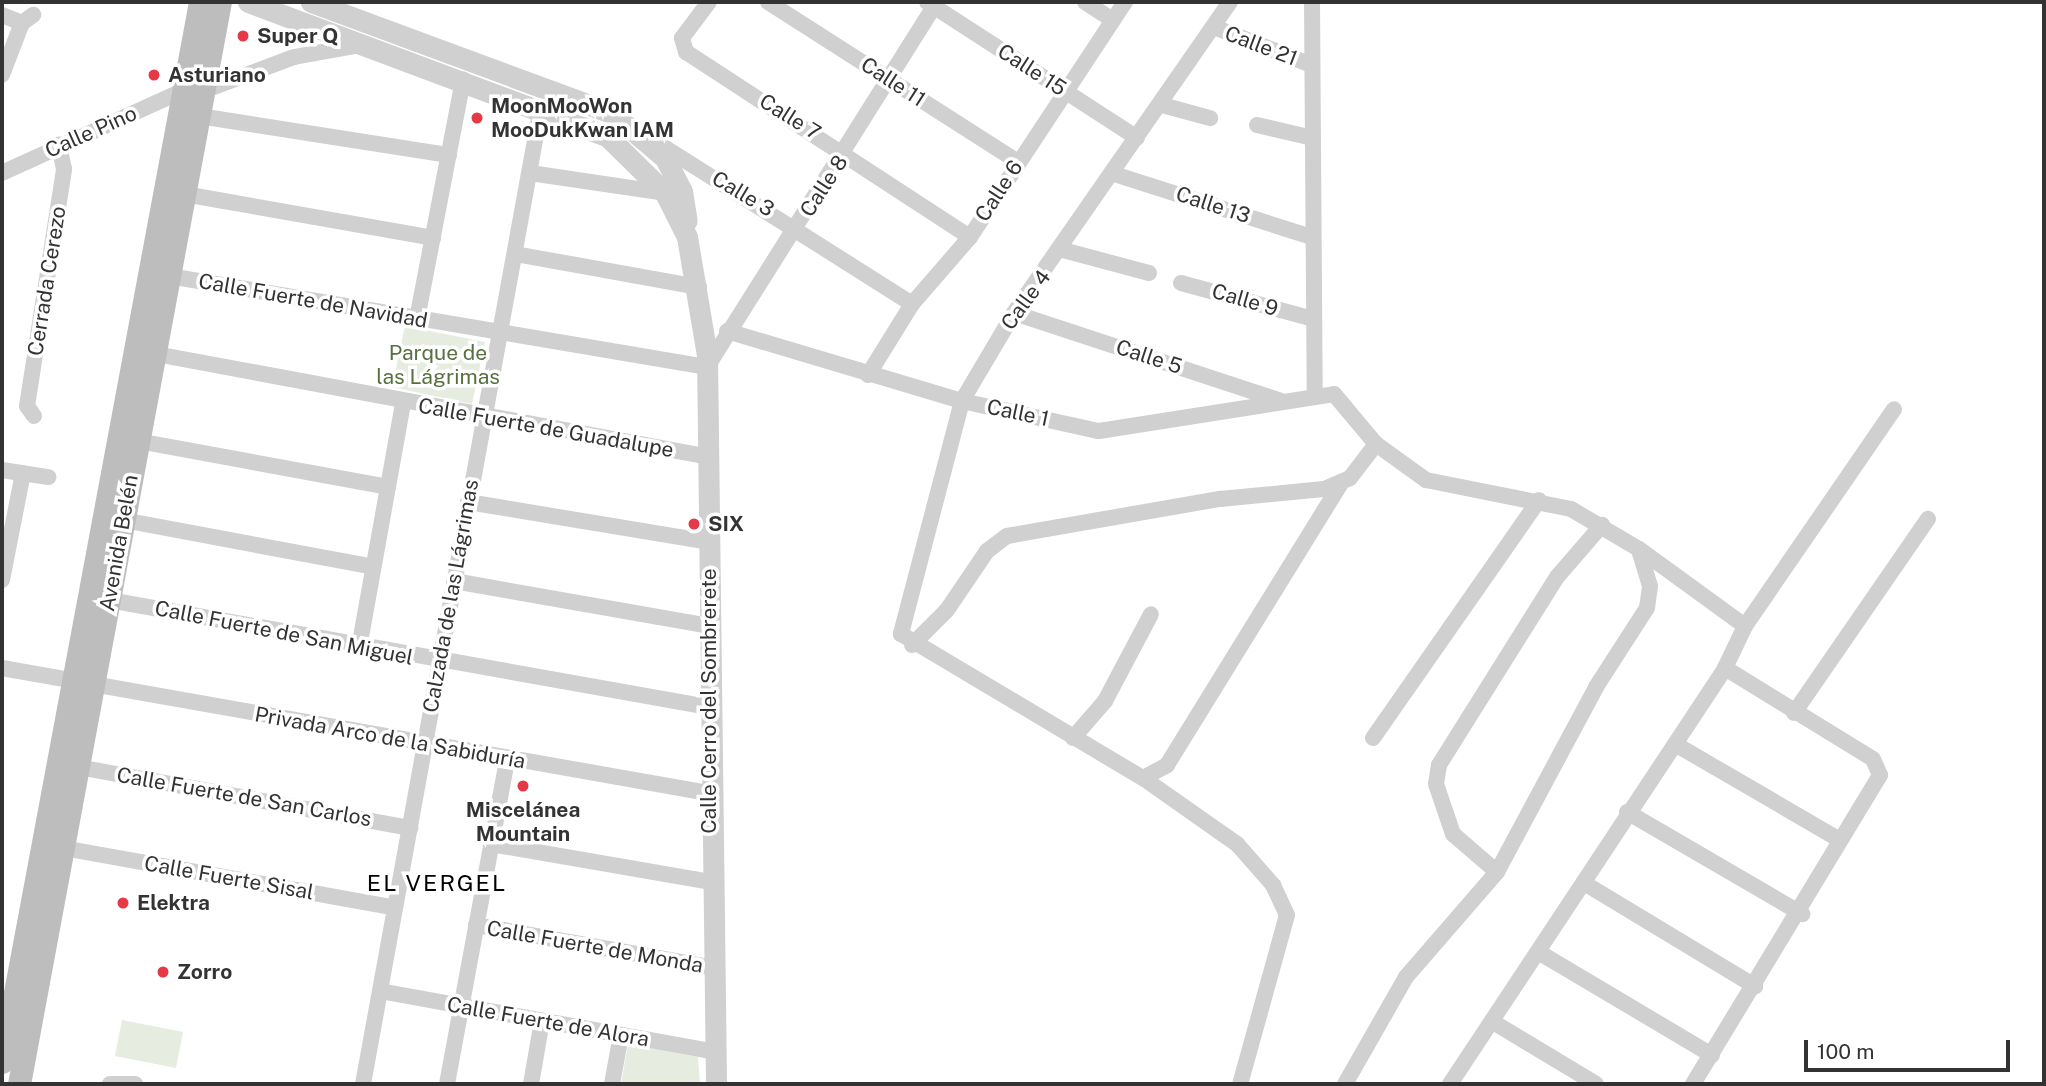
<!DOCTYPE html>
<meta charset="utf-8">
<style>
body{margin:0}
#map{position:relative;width:2046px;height:1086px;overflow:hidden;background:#fff;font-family:"Public Sans",sans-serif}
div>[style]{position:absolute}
.green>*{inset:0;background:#e6ecdf}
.minor>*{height:16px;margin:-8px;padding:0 8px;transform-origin:8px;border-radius:8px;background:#d0d0d0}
.tertiary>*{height:21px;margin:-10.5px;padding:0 10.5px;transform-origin:10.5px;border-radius:10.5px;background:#d0d0d0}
.secondary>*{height:23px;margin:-11.5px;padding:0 11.5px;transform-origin:11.5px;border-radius:11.5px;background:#bdbdbd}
.dots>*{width:19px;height:19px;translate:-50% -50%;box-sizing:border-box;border:4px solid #fff;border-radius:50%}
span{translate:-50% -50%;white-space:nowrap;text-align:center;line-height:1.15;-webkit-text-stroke:7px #fff;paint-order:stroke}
.poi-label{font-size:21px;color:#333;font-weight:700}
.left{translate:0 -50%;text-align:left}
.street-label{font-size:21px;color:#333}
.park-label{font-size:21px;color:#56703f}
.neighbourhood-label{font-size:23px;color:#000;letter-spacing:2px}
.frame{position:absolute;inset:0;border:4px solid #333;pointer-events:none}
.scale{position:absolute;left:1804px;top:1040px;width:206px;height:32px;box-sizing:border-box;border:4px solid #333;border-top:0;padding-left:9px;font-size:21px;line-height:24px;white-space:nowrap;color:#333;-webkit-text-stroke:5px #fff;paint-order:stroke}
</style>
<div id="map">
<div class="green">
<div style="clip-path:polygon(405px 326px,485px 342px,472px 404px,392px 387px)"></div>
<div style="clip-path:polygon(122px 1020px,183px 1032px,176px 1068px,115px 1056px)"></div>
<div style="clip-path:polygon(628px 1044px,698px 1057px,700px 1084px,621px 1084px)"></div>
</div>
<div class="minor">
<div style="left:709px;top:2px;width:45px;rotate:126.9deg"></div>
<div style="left:682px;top:38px;width:15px;rotate:74deg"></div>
<div style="left:686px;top:52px;width:339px;rotate:33.1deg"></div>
<div style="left:768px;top:2px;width:297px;rotate:32.6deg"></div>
<div style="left:927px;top:2px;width:250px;rotate:32.9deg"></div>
<div style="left:1085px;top:2px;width:33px;rotate:33deg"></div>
<div style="left:1230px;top:2px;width:379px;rotate:124.8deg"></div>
<div style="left:1014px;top:313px;width:102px;rotate:120.6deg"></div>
<div style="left:962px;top:401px;width:241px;rotate:104.7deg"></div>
<div style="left:901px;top:634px;width:282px;rotate:30.8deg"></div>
<div style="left:1143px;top:778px;width:115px;rotate:35.1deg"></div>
<div style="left:1237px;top:844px;width:55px;rotate:48.7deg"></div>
<div style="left:1273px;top:885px;width:33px;rotate:65deg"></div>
<div style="left:1287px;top:915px;width:175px;rotate:105.5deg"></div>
<div style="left:1312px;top:2px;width:395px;rotate:89.6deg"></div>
<div style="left:2px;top:15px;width:22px;rotate:22deg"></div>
<div style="left:1214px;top:27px;width:102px;rotate:21.3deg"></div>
<div style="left:2px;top:75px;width:56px;rotate:-69deg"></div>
<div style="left:22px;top:23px;width:14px;rotate:-36deg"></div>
<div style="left:203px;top:91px;width:97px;rotate:-20.5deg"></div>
<div style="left:294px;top:57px;width:68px;rotate:-10.2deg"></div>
<div style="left:1162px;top:105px;width:50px;rotate:15.2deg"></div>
<div style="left:199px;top:116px;width:253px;rotate:8.9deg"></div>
<div style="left:1257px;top:125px;width:57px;rotate:13.1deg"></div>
<div style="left:656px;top:142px;width:303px;rotate:32.3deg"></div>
<div style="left:2px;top:173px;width:196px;rotate:-24.5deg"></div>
<div style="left:530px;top:173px;width:136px;rotate:8.4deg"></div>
<div style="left:1114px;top:174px;width:207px;rotate:17.7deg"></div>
<div style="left:184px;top:194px;width:253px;rotate:10deg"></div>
<div style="left:1063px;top:250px;width:89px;rotate:15deg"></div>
<div style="left:515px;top:254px;width:187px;rotate:10.2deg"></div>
<div style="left:169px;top:276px;width:546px;rotate:9.6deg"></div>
<div style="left:707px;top:367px;width:431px;rotate:-57.8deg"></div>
<div style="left:1181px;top:283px;width:134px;rotate:15.2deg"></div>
<div style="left:1014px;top:313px;width:281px;rotate:18.2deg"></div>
<div style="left:417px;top:319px;width:244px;rotate:-79.1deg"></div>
<div style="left:727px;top:331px;width:245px;rotate:16.6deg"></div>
<div style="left:962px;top:401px;width:140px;rotate:12.4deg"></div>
<div style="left:1099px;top:431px;width:238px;rotate:-8.9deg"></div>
<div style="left:1334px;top:394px;width:65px;rotate:50deg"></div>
<div style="left:1376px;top:444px;width:62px;rotate:35.8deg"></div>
<div style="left:1426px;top:480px;width:148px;rotate:11.3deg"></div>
<div style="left:1571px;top:509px;width:79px;rotate:30.5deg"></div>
<div style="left:1639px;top:549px;width:131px;rotate:36deg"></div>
<div style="left:145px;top:352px;width:575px;rotate:10.53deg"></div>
<div style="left:868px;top:375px;width:84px;rotate:-58.2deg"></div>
<div style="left:912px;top:304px;width:89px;rotate:-49.1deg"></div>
<div style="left:970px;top:237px;width:282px;rotate:-56.6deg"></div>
<div style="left:34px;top:416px;width:12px;rotate:-125deg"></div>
<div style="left:27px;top:406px;width:240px;rotate:-81.1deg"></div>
<div style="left:64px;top:169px;width:25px;rotate:-102deg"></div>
<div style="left:138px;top:441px;width:254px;rotate:10.4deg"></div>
<div style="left:2px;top:470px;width:47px;rotate:8.7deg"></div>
<div style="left:468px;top:502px;width:244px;rotate:9.4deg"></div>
<div style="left:123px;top:520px;width:254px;rotate:10.6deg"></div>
<div style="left:2px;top:580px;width:109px;rotate:-78.9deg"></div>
<div style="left:454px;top:581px;width:259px;rotate:10deg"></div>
<div style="left:109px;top:600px;width:608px;rotate:10.13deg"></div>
<div style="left:912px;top:645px;width:49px;rotate:-45deg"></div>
<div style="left:947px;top:610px;width:71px;rotate:-55.9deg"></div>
<div style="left:987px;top:551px;width:25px;rotate:-37deg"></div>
<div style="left:1007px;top:536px;width:216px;rotate:-9.9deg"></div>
<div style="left:1220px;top:499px;width:104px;rotate:-5.5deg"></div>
<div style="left:1324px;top:489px;width:28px;rotate:-23deg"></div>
<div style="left:1350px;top:478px;width:43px;rotate:-52.6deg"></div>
<div style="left:359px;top:648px;width:249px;rotate:-79.8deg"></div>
<div style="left:2px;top:668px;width:717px;rotate:10.04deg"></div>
<div style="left:1794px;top:713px;width:236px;rotate:-55.4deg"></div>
<div style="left:1073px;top:738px;width:49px;rotate:-49.1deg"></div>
<div style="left:1105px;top:701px;width:98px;rotate:-62.1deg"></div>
<div style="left:1373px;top:738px;width:290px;rotate:-55.1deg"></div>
<div style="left:1675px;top:744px;width:191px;rotate:30.2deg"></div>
<div style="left:78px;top:767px;width:338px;rotate:10.4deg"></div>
<div style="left:1143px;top:778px;width:27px;rotate:-28deg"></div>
<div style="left:1167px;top:765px;width:333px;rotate:-58.3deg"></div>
<div style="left:1627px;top:812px;width:203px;rotate:30.2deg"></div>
<div style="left:491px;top:844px;width:224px;rotate:9.8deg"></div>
<div style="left:63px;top:848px;width:337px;rotate:10.2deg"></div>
<div style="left:1497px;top:872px;width:58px;rotate:-139.2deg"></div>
<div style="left:1453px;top:834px;width:53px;rotate:-108.8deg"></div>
<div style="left:1436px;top:784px;width:19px;rotate:-81deg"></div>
<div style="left:1439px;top:765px;width:222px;rotate:-57.9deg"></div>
<div style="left:1557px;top:577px;width:69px;rotate:-49.1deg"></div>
<div style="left:1584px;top:883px;width:200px;rotate:31.1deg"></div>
<div style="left:476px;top:925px;width:242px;rotate:10.2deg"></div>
<div style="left:1540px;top:953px;width:200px;rotate:30.7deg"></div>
<div style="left:380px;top:991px;width:341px;rotate:10.3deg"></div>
<div style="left:1493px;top:1022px;width:120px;rotate:31deg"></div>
<div style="left:110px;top:1084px;width:25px"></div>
<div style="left:363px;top:1084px;width:993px;rotate:-79.67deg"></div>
<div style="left:447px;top:1084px;width:330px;rotate:-79.5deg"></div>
<div style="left:531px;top:1084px;width:64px;rotate:-80.1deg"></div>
<div style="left:612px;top:1084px;width:50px;rotate:-79.6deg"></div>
<div style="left:1345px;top:1084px;width:123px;rotate:-60.3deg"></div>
<div style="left:1406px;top:977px;width:139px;rotate:-49.1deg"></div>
<div style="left:1497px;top:872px;width:210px;rotate:-61.8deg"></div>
<div style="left:1596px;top:687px;width:94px;rotate:-57.2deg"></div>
<div style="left:1647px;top:608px;width:22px;rotate:-82deg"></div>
<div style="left:1650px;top:586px;width:39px;rotate:-107deg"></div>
<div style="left:1450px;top:1084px;width:499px;rotate:-56.5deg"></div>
<div style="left:1725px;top:668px;width:47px;rotate:-64.5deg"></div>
<div style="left:1745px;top:626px;width:263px;rotate:-55.5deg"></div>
<div style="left:1693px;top:1084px;width:361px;rotate:-58.8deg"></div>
<div style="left:1880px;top:775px;width:17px;rotate:-114deg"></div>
<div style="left:1873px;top:759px;width:174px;rotate:-148.4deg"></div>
</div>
<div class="tertiary">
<div style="left:248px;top:2px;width:383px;rotate:20.5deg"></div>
<div style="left:607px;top:136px;width:81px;rotate:44.5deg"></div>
<div style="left:665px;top:193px;width:49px;rotate:63.4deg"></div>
<div style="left:687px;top:237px;width:120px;rotate:80.4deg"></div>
<div style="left:707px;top:355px;width:729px;rotate:89.29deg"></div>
<div style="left:311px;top:2px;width:322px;rotate:20.3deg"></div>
<div style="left:613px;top:114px;width:68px;rotate:40.2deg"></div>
<div style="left:665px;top:158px;width:37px;rotate:63deg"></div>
<div style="left:682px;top:191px;width:30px;rotate:81deg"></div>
</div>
<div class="secondary">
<div style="left:2px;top:1062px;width:1078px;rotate:-79.42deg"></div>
<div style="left:19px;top:1084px;width:1101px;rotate:-79.48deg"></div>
</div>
<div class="dots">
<div style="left:243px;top:36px;background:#e63946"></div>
<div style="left:154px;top:75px;background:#e63946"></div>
<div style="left:477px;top:118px;background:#e63946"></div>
<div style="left:694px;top:524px;background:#e63946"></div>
<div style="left:523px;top:786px;background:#e63946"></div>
<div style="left:123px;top:903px;background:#e63946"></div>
<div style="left:163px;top:972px;background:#e63946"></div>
</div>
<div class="poi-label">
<span class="left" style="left:257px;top:36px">Super Q</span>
<span class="left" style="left:168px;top:75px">Asturiano</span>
<span class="left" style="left:491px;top:118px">MoonMooWon<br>MooDukKwan IAM</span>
<span class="left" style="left:708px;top:524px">SIX</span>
<span style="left:523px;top:822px">Miscelánea<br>Mountain</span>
<span class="left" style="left:137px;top:903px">Elektra</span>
<span class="left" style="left:177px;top:972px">Zorro</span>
</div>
<div class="street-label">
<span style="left:1261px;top:46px;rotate:21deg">Calle 21</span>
<span style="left:1032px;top:70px;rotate:33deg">Calle 15</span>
<span style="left:893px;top:82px;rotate:33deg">Calle 11</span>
<span style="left:790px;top:117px;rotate:32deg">Calle 7</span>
<span style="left:91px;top:132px;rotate:-24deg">Calle Pino</span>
<span style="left:824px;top:186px;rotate:-57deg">Calle 8</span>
<span style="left:999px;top:191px;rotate:-57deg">Calle 6</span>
<span style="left:743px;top:194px;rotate:31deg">Calle 3</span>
<span style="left:1213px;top:205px;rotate:18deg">Calle 13</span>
<span style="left:47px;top:281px;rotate:-81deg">Cerrada Cerezo</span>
<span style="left:1026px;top:300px;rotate:-54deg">Calle 4</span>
<span style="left:1245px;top:300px;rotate:16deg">Calle 9</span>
<span style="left:313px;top:301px;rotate:10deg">Calle Fuerte de Navidad</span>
<span style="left:1149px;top:357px;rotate:18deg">Calle 5</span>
<span style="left:1018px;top:413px;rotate:12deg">Calle 1</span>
<span style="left:546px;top:428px;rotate:10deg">Calle Fuerte de Guadalupe</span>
<span style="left:119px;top:543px;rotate:-80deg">Avenida Belén</span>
<span style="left:451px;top:596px;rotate:-80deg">Calzada de las Lágrimas</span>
<span style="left:284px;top:633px;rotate:11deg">Calle Fuerte de San Miguel</span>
<span style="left:709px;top:701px;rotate:-90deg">Calle Cerro del Sombrerete</span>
<span style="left:390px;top:738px;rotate:10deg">Privada Arco de la Sabiduría</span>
<span style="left:244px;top:797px;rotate:10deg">Calle Fuerte de San Carlos</span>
<span style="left:229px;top:878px;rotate:10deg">Calle Fuerte Sisal</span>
<span style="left:595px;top:947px;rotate:10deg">Calle Fuerte de Monda</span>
<span style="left:548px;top:1022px;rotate:10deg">Calle Fuerte de Alora</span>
</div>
<div class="park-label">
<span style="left:438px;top:365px">Parque de<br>las Lágrimas</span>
</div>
<div class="neighbourhood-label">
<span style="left:437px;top:883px">EL VERGEL</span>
</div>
<div class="frame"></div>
<div class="scale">100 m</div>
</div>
